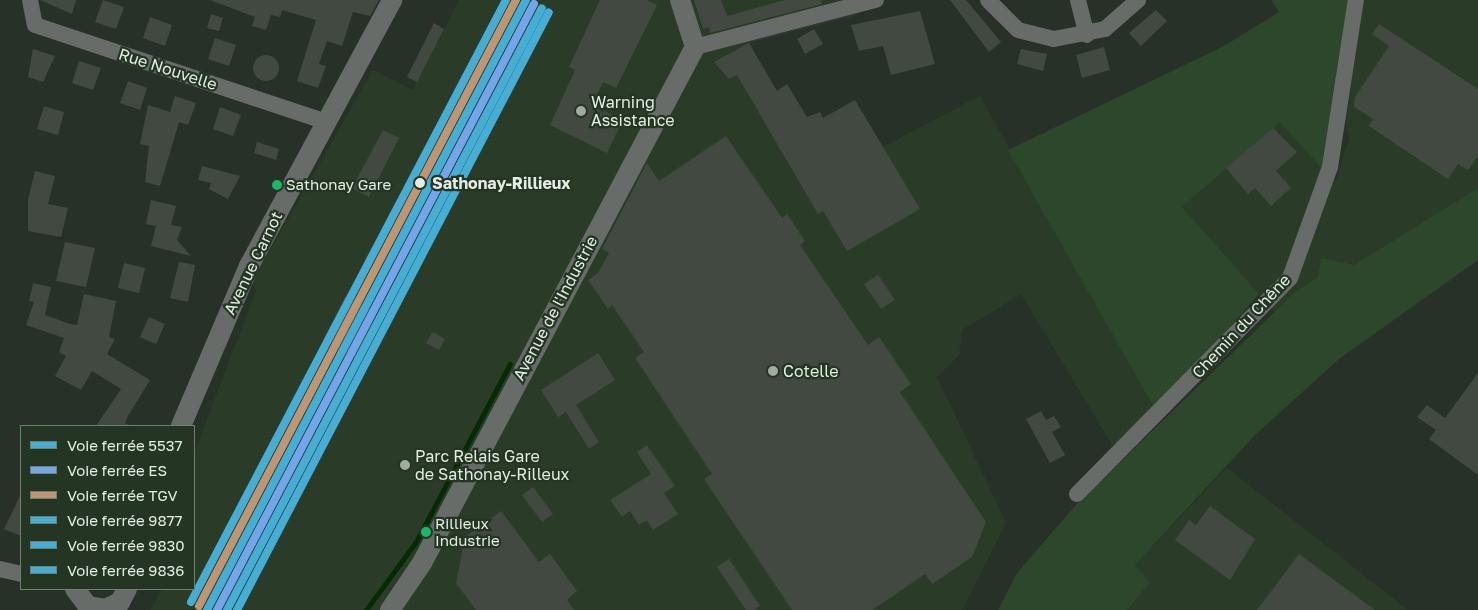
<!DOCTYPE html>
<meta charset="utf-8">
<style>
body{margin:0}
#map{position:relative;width:1478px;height:610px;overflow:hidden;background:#283128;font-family:"Golos Text",sans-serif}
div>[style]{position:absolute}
.built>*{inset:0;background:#2a3c28}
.green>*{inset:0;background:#2c472b}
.stream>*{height:4.5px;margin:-2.25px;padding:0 2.25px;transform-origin:2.25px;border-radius:2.25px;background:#042b05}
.building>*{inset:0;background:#414940}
.round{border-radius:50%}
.minor>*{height:16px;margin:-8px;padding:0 8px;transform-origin:8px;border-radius:8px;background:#686c68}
.tertiary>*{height:20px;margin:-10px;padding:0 10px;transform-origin:10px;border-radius:10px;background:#686c68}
.rail-1>*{height:8px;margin:-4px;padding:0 4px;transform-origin:4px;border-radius:4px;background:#46aed5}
.rail-2>*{height:8px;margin:-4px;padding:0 4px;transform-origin:4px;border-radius:4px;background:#73a5eb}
.rail-3>*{height:8px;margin:-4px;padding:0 4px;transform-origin:4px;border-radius:4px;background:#bf9674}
.rail-4>*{height:8px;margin:-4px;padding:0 4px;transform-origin:4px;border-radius:4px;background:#46aed5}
.rail-5>*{height:8px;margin:-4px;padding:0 4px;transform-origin:4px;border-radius:4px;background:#46aed5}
.rail-6>*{height:8px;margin:-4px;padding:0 4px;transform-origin:4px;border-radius:4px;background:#46aed5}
.dots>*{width:14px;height:14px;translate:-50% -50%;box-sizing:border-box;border:2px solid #253524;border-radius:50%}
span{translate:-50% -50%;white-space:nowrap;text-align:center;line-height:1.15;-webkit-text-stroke:4.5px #253524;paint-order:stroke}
.bus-label{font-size:15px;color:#e3ede2}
.left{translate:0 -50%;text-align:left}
.street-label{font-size:16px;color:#e3ede2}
.poi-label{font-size:16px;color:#e3ede2}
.stop-label{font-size:16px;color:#e3ede2;font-weight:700}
.legend{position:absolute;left:20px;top:425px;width:175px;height:165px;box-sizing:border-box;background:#253524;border:1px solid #717f70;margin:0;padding:6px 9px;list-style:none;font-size:15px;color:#e3ede2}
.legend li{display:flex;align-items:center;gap:10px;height:25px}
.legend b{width:25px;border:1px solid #717f70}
</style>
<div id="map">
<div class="built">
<div style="clip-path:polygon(459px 0,854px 0,857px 15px,749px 43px,794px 125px,820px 112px,823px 118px,855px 100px,883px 147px,980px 96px,1156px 411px,1116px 451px,1021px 294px,962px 330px,959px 355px,937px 377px,1006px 523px,962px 610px,151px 610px,162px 589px,194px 589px,194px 454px,256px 291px,252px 282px,373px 70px,413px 90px)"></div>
<div style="clip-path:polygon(1363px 0,1478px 0,1478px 188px,1354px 265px,1318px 277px,1274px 312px,1182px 207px,1280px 122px,1336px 181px,1349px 139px,1346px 121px)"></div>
<div style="clip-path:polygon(1227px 468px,1408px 610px,1127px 610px,1150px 583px,1135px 565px)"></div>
</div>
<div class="green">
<div style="clip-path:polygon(1271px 0,1349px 0,1322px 169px,1280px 122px,1182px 207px,1259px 294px,1156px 411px,1008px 150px,1224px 46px,1279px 12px)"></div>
<div style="clip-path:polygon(1478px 188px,1478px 260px,1339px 359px,1255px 435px,1135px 565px,1150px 583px,1127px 610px,998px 610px,1017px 573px,1076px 505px,1294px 293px,1318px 277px,1321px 258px,1354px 265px)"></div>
</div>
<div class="stream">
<div style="left:366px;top:610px;width:84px;rotate:-53.7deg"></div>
<div style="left:416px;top:542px;width:201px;rotate:-62.2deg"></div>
</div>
<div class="building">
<div style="clip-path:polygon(40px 0,76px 0,72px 14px)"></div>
<div style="clip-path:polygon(103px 0,124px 7px,116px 29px,95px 22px)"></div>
<div style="clip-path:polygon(210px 0,379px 0,370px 16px,353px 12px,342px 46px,327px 41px,319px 64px,326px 66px,318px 88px,297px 81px,316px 20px,282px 10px,280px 17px,271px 15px,266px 30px,252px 26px,255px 17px)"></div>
<div style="clip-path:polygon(600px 0,647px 0,657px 5px,616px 88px,603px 82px,592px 105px,623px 120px,607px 153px,550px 125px,575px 70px,569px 67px)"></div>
<div style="clip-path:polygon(694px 0,721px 0,727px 16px,785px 0,821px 0,822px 4px,710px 33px,709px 27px,703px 29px)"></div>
<div style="clip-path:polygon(950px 0,966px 0,1001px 42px,989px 52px)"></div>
<div style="clip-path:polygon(1156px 10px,1167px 21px,1141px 46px,1129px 33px)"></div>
<div style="clip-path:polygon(920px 11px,935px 64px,891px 75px,883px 46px,859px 51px,851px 25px)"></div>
<div style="clip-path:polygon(211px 14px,223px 18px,219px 31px,207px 28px)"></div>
<div style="clip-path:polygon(150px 17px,172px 25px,165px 46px,143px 38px)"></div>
<div style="clip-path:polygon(434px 23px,444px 29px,417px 82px,407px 77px)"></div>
<div style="clip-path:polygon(1379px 24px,1478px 89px,1478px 156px,1468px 170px,1458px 164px,1448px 179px,1369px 126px,1373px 119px,1354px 107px,1355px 97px,1389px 46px,1372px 34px)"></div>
<div style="clip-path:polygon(814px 29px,823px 44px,805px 54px,797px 39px)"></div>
<div style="clip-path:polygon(215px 38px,236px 45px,229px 66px,208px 59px)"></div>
<div style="clip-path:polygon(749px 43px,777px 91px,787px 84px,807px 117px,820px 112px,823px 118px,855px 100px,920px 209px,847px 251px,823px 211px,818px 214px,737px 75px,729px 79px,714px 62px)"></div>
<div style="clip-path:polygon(1104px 47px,1110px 70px,1082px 78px,1076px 55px)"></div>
<div style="clip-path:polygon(33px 49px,55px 56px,43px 82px,28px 77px)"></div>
<div style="clip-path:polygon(1021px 49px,1047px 54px,1043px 71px,1017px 64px)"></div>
<div class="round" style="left:253px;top:55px;width:26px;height:26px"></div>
<div style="clip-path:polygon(79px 61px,101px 68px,93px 90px,72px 83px)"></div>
<div style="clip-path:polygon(128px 81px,147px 88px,140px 110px,120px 103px)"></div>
<div style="clip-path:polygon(175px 96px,196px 103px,188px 125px,179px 122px,160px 186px,145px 182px,149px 146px,140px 144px,148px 105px,170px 112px)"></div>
<div style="clip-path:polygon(44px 106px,64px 112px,58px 135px,37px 129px)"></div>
<div style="clip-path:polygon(220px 107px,241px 115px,233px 136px,213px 129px)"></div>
<div style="clip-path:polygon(1273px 128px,1297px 152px,1276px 171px,1291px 188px,1271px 206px,1255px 188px,1248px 194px,1226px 168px)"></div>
<div style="clip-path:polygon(383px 130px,399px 138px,369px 197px,352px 188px)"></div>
<div style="clip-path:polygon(726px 136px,782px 218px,787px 214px,805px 241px,800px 245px,868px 345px,879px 337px,911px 384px,900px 392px,986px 522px,972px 557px,932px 584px,925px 574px,872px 610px,792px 610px,704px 479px,712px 474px,635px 358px,644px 352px,612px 305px,608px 309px,588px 280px,598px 273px,609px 253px,602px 249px,647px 163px,659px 181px)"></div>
<div style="clip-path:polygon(257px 142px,279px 149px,276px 160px,254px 153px)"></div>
<div style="clip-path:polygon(202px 166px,240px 176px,228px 199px,209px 189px,211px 183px,198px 180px)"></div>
<div style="clip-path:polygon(35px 171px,55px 176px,48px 204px,68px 208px,61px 237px,28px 231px,28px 200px)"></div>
<div style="clip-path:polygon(151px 200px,176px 206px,171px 225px,182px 227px,177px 240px,191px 256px,151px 246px,156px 226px,146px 224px)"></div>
<div style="clip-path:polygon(65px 242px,95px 248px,86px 287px,56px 281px)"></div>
<div style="clip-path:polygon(179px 262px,195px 265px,188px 302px,170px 298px)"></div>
<div style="clip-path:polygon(124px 263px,145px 268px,139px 293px,118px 288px)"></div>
<div style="clip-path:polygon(878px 275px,895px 300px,881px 309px,864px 284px)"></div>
<div style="clip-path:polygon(33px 283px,51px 287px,45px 315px,70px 324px,77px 325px,84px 294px,116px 301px,109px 337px,115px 339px,107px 354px,150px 380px,128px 416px,125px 423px,131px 426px,96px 426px,121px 389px,92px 371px,81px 390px,55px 376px,66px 356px,59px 352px,64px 338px,26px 325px,34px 302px,29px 301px)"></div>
<div style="clip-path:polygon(345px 297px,377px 313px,355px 357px,323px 340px)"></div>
<div style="clip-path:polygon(149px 317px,165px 324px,156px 344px,140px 337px)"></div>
<div style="clip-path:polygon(433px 332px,445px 339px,439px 350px,426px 343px)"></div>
<div style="clip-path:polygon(598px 353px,615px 380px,576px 405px,599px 442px,589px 449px,566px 412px,558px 417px,541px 390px)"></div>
<div style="clip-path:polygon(1478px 373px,1478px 475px,1429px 439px,1436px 430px,1417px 417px,1427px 405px,1445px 418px)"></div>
<div style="clip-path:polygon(1041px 411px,1046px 420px,1054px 416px,1061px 427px,1052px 432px,1065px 455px,1050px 463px,1026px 419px)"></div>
<div style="clip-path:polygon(647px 445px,675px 486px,664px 493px,678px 514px,653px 530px,647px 520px,639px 525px,630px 511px,622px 517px,610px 500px,651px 474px,637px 452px)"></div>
<div style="clip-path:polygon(533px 487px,553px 514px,542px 522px,522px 495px)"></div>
<div style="clip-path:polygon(21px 494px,21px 536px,4px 529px)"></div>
<div style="clip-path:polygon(1210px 506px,1255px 539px,1230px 580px,1175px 540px,1189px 520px,1196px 525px)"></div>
<div style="clip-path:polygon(501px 511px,539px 562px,550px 554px,577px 591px,567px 600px,574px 610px,476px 610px,456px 583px,465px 537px)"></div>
<div style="clip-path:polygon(1299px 554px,1375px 610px,1257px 610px)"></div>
<div style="clip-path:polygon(729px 559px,760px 606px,754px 610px,746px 610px,717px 567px)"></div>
</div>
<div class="minor">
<div style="left:30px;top:0;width:25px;rotate:79deg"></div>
<div style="left:35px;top:25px;width:307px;rotate:18.4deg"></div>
<div style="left:988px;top:0;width:42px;rotate:45deg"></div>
<div style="left:1018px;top:30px;width:37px;rotate:14deg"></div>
<div style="left:1054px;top:39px;width:52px;rotate:-11.1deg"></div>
<div style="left:1105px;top:29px;width:44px;rotate:-41.3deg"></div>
<div style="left:1078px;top:0;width:36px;rotate:76deg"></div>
<div style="left:695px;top:47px;width:187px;rotate:-14.6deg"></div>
<div style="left:1077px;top:494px;width:303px;rotate:-45.4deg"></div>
<div style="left:1290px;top:278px;width:118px;rotate:-70.2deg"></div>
<div style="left:1330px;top:167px;width:169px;rotate:-81.2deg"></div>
<div style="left:0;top:569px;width:22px;rotate:13deg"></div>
</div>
<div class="tertiary">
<div style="left:181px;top:426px;width:174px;rotate:-67deg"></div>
<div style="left:249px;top:266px;width:302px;rotate:-61.7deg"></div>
<div style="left:75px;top:589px;width:21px;rotate:53deg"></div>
<div style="left:88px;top:606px;width:17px;rotate:10deg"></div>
<div style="left:105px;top:609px;width:17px;rotate:-25deg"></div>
<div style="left:120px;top:602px;width:15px;rotate:-62deg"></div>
<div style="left:390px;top:610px;width:57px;rotate:-55.8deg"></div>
<div style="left:422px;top:563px;width:584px;rotate:-62.12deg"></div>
<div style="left:695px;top:47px;width:49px;rotate:-107.7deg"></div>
</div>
<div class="rail-1">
<div style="left:207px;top:610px;width:688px;rotate:-62.39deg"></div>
</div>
<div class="rail-2">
<div style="left:217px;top:610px;width:684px;rotate:-62.39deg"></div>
</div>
<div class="rail-3">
<div style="left:199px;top:606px;width:684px;rotate:-62.39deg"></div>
</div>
<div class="rail-4">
<div style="left:227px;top:610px;width:679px;rotate:-62.38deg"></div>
</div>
<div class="rail-5">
<div style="left:191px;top:602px;width:679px;rotate:-62.38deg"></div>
</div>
<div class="rail-6">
<div style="left:237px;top:610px;width:674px;rotate:-62.45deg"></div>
</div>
<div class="dots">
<div style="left:581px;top:111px;background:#a2aba1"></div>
<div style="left:420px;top:183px;background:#e3ede2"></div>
<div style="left:277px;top:185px;background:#1ab867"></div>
<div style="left:773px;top:371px;background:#a2aba1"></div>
<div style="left:405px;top:465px;background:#a2aba1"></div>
<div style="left:426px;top:532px;background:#1ab867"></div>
</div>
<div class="bus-label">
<span class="left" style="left:286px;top:185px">Sathonay Gare</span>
<span class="left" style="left:435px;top:532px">Rillieux<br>Industrie</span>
</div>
<div class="street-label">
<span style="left:168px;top:69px;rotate:18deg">Rue Nouvelle</span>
<span style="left:253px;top:263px;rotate:-64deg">Avenue Carnot</span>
<span style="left:555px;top:308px;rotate:-62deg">Avenue de l'Industrie</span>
<span style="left:1241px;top:326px;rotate:-47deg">Chemin du Chêne</span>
</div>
<div class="poi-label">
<span class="left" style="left:591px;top:111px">Warning<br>Assistance</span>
<span class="left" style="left:783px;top:371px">Cotelle</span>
<span class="left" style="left:415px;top:465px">Parc Relais Gare<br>de Sathonay-Rilleux</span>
</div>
<div class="stop-label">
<span class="left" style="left:432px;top:183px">Sathonay-Rillieux</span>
</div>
<ul class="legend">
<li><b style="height:6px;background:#46aed5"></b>Voie ferrée 5537</li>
<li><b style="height:6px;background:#73a5eb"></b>Voie ferrée ES</li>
<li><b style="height:6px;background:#bf9674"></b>Voie ferrée TGV</li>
<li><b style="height:6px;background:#46aed5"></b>Voie ferrée 9877</li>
<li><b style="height:6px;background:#46aed5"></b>Voie ferrée 9830</li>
<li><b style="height:6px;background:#46aed5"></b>Voie ferrée 9836</li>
</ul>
</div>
